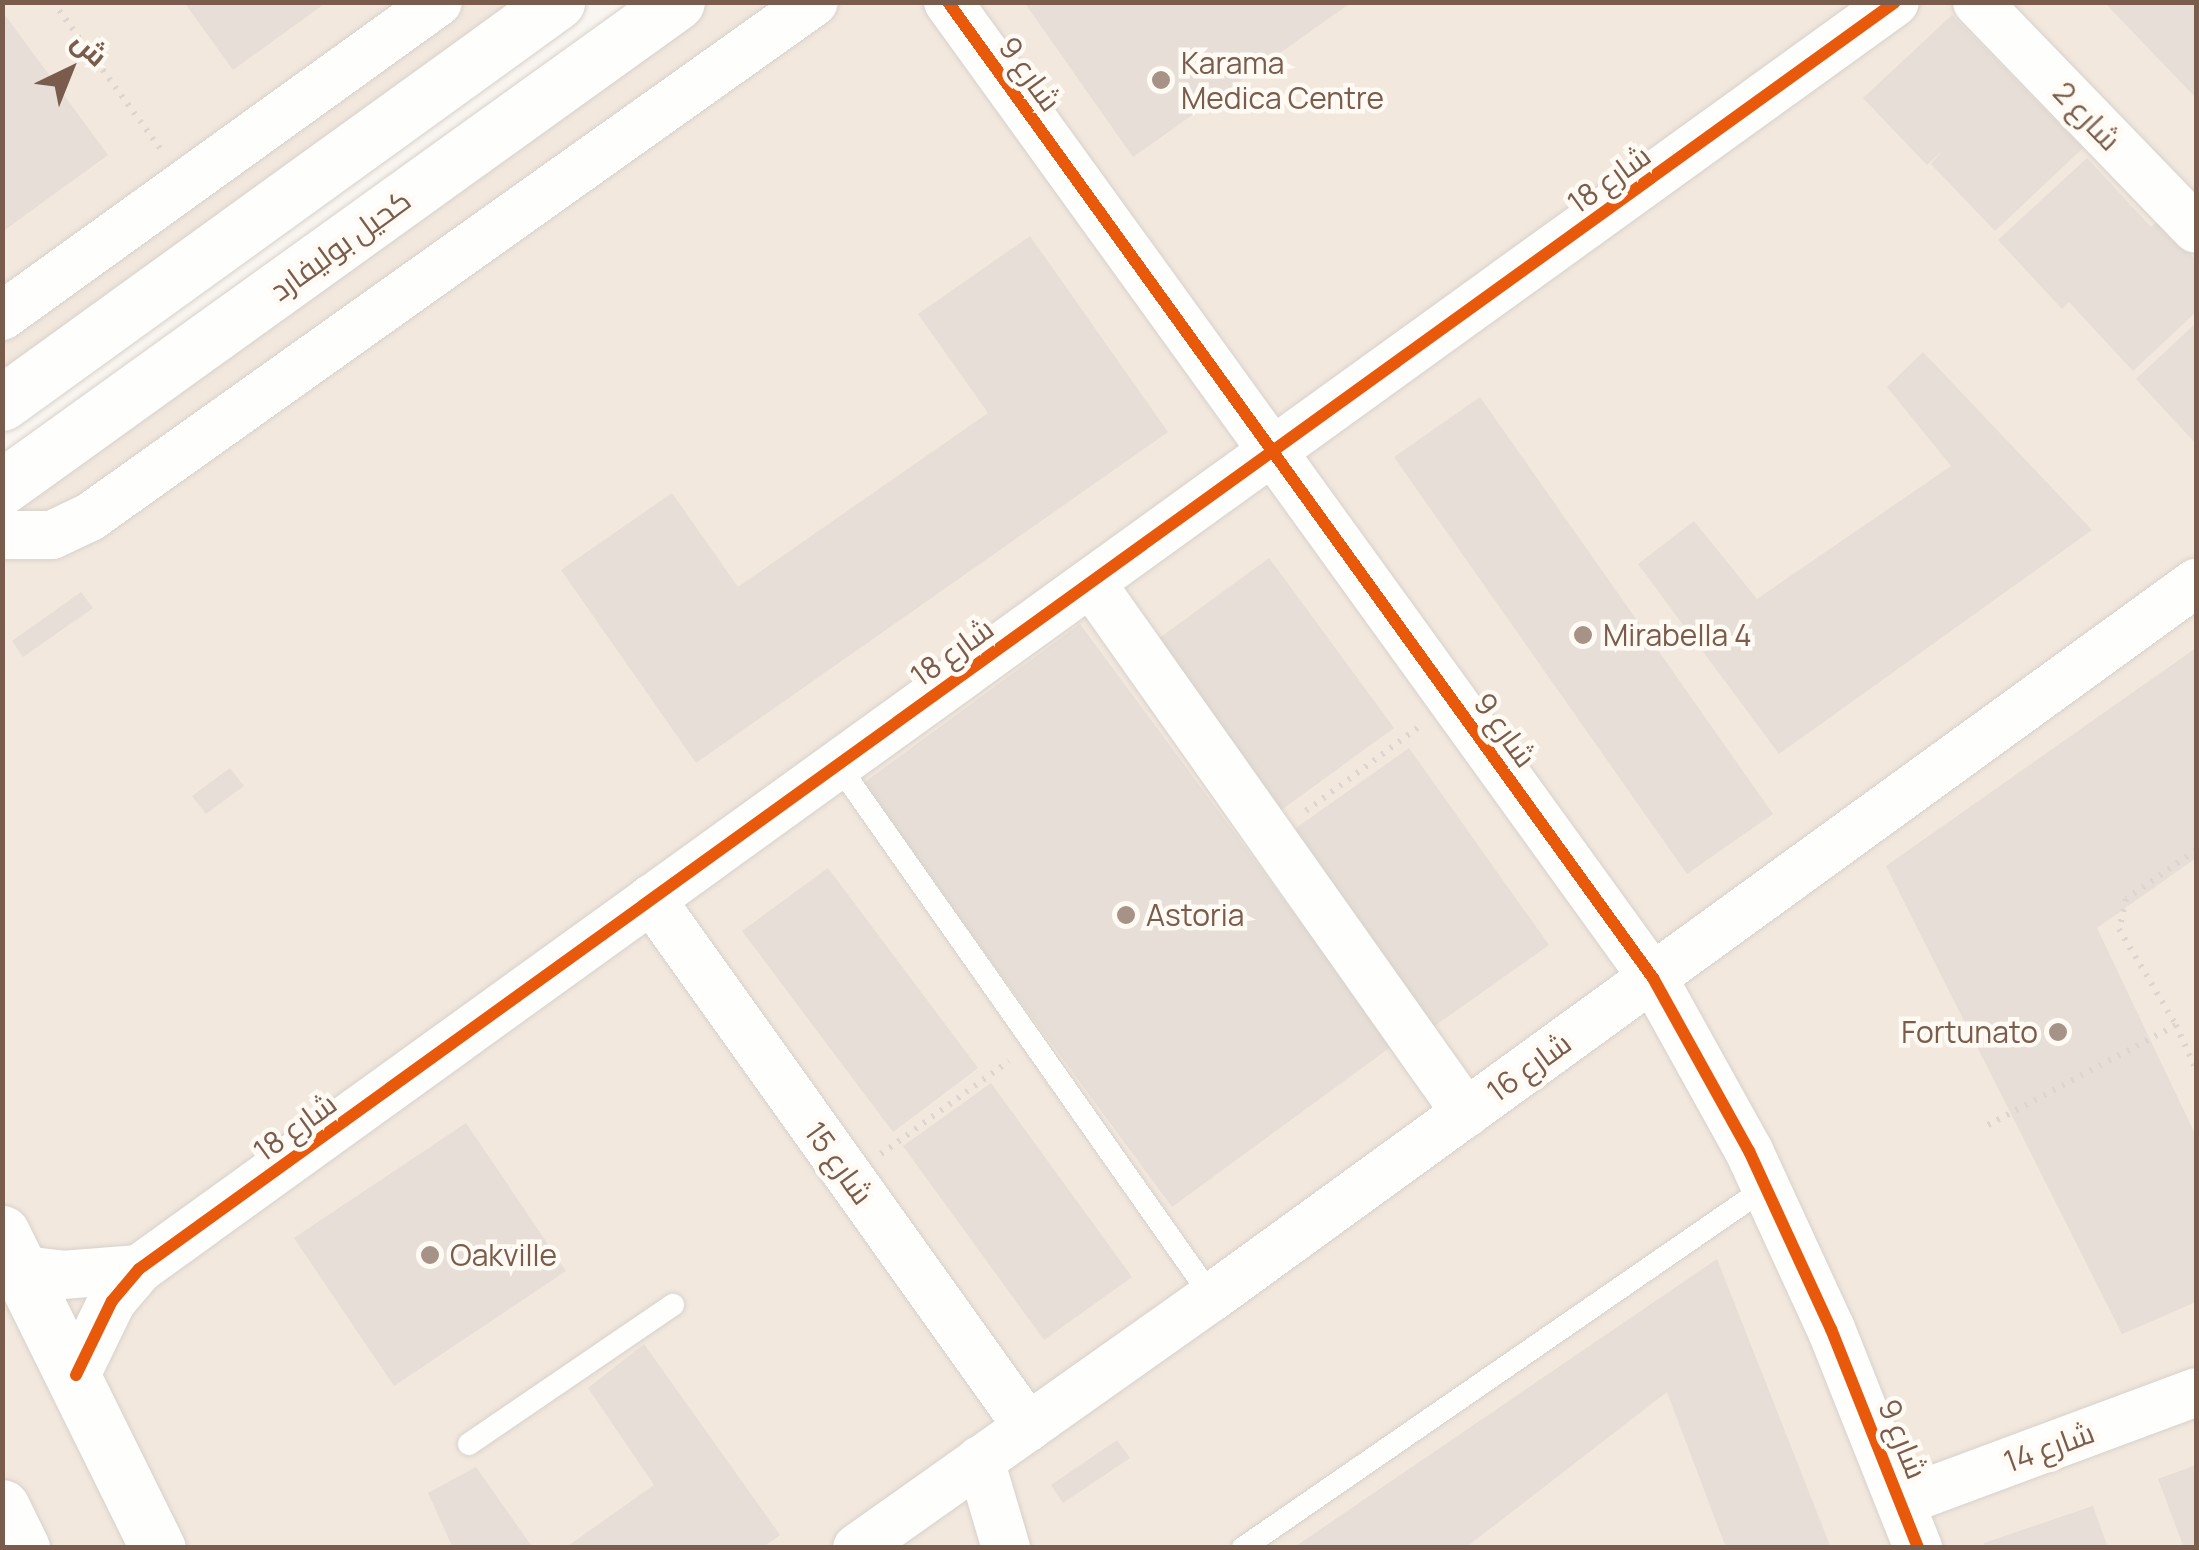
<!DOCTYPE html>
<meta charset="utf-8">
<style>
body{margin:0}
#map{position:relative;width:2199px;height:1550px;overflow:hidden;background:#f9f5f0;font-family:Manrope,Cairo,sans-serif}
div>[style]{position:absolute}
.residential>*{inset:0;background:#f2e8de}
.building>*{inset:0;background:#e6ded7}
.path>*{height:6px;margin-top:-3px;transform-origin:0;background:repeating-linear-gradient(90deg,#dcd5d0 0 2.5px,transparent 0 10.5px)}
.roads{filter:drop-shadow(0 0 2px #d7d1cb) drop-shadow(0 0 2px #d7d1cb)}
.service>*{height:22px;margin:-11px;padding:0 11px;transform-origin:11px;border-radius:11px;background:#fefefd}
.minor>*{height:48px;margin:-24px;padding:0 24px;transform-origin:24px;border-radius:24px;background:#fefefd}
.tertiary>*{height:55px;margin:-27.5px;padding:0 27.5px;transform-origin:27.5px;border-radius:27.5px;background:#fefefd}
.cycleway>*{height:12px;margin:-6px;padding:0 6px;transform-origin:6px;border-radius:6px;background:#e8590c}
.dots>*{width:28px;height:28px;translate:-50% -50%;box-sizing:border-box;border:5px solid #fffaf3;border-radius:50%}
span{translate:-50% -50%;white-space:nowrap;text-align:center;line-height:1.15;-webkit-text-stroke:9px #fffaf3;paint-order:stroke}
.poi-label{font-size:30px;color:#7a5c4d}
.left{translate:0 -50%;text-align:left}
.right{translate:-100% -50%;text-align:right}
.street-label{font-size:30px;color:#7a5c4d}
.frame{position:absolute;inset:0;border:5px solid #7a5c4d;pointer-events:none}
.north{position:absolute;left:20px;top:20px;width:100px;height:100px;-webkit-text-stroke:8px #fffaf3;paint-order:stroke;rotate:43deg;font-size:28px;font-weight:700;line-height:40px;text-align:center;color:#7a5c4d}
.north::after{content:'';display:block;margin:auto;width:35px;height:45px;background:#7a5c4d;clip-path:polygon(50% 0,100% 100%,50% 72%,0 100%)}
</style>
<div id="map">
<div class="residential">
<div style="clip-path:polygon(3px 3px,560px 3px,3px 406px)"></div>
<div style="clip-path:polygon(682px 3px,2196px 3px,2196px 1547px,3px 1547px,2px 490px)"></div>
</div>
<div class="building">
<div style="clip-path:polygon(184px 2px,327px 2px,233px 70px)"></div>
<div style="clip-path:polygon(1024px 2px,1352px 2px,1133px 157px)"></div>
<div style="clip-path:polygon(2104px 2px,2196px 2px,2196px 98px)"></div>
<div style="clip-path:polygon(2px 11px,108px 155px,2px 232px)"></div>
<div style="clip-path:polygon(1952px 15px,2083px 148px,1995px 231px,1931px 164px,1942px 151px,1927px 165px,1863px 98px)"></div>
<div style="clip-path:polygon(2087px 158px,2151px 227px,2159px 220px,2196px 260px,2196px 312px,2133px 371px,2069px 302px,2062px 309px,1998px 240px)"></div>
<div style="clip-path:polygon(1030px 236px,1168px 432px,696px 763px,561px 570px,672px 493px,738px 587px,988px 413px,918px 314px)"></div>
<div style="clip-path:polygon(2196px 323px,2196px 444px,2136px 379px)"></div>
<div style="clip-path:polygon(1923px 352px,2092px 530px,1779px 754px,1638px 564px,1694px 521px,1757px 599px,1951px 466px,1887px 387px)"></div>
<div style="clip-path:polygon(1480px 397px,1773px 814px,1687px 874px,1394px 457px)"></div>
<div style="clip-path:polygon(1269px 558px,1394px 728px,1280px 811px,1154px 642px)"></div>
<div style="clip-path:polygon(81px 592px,93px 608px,23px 657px,12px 641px)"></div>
<div style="clip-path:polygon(1080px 624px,1392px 1046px,1172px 1207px,861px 785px)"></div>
<div style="clip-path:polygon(2196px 648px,2196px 858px,2097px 928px,2196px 1136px,2196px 1302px,2122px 1334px,1886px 866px)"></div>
<div style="clip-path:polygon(1409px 748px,1549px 945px,1429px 1030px,1289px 833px)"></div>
<div style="clip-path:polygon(230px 768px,244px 786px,206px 814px,192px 796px)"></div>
<div style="clip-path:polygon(828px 868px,978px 1068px,893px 1132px,742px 931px)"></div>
<div style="clip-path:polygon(991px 1083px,1132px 1277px,1044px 1340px,903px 1146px)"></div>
<div style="clip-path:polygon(466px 1123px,566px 1271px,394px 1386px,294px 1238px)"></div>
<div style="clip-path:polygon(1717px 1259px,1831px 1548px,1726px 1548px,1667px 1392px,1465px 1548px,1293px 1548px)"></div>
<div style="clip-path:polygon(644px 1344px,780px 1535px,762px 1548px,565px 1548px,654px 1485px,588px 1388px)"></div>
<div style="clip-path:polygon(1117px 1440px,1130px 1458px,1063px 1503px,1051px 1485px)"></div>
<div style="clip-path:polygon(2196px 1465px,2196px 1548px,2184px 1548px,2158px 1479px)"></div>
<div style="clip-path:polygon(476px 1467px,533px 1548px,453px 1548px,428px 1493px)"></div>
<div style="clip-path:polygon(2093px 1506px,2108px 1548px,1985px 1548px,1984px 1543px)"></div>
</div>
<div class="path">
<div style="left:53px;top:2px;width:185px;rotate:53.8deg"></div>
<div style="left:1306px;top:811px;width:142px;rotate:-36.7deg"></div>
<div style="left:2196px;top:850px;width:85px;rotate:145deg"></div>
<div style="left:2126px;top:899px;width:31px;rotate:103deg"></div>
<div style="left:2119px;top:929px;width:112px;rotate:59.3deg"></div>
<div style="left:2176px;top:1025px;width:49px;rotate:66deg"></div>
<div style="left:1988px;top:1125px;width:213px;rotate:-28deg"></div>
<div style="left:881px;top:1154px;width:158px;rotate:-36deg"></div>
</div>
<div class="roads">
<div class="service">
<div style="left:838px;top:765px;width:650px;rotate:54.89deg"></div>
<div style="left:469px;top:1444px;width:247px;rotate:-34.3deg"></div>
<div style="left:1243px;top:1548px;width:634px;rotate:-34.59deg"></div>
</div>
<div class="minor">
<div style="left:948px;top:2px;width:1204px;rotate:54.16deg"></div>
<div style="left:1653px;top:978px;width:198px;rotate:61deg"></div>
<div style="left:1749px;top:1151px;width:196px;rotate:65.3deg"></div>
<div style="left:1831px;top:1329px;width:236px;rotate:68.3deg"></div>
<div style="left:1977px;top:2px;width:315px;rotate:46deg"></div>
<div style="left:2px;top:316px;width:537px;rotate:-35.76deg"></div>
<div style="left:2px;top:535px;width:50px"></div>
<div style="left:52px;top:535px;width:42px;rotate:-25.3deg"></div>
<div style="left:90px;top:517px;width:888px;rotate:-35.43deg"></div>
<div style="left:1092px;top:584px;width:648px;rotate:54.74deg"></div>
<div style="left:651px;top:899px;width:649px;rotate:54.47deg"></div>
<div style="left:24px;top:1270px;width:38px;rotate:7deg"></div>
<div style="left:62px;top:1275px;width:77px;rotate:-4.5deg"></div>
<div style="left:76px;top:1375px;width:82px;rotate:-64.1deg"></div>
<div style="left:112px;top:1301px;width:42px;rotate:-49.8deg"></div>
<div style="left:139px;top:1269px;width:2165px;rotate:-35.81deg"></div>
<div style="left:980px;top:1460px;width:92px;rotate:73.5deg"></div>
<div style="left:1901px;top:1502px;width:315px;rotate:-20.4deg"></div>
<div style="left:857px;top:1548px;width:435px;rotate:-35.3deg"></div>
<div style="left:1212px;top:1297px;width:1216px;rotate:-35.97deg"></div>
</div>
<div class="tertiary">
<div style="left:2px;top:403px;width:685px;rotate:-35.85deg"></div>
<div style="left:2px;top:487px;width:831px;rotate:-35.7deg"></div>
<div style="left:2px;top:1233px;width:352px;rotate:63.7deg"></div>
<div style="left:2px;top:1507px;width:46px;rotate:64deg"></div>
</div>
</div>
<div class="cycleway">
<div style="left:948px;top:2px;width:1204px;rotate:54.16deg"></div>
<div style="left:1653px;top:978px;width:198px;rotate:61deg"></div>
<div style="left:1749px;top:1151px;width:196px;rotate:65.3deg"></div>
<div style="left:1831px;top:1329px;width:236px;rotate:68.3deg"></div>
<div style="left:76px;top:1375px;width:82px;rotate:-64.1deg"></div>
<div style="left:112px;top:1301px;width:42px;rotate:-49.8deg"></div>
<div style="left:139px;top:1269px;width:2165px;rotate:-35.81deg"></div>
</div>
<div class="dots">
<div style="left:1161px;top:80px;background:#a69286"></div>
<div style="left:1583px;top:635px;background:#a69286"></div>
<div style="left:1126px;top:915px;background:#a69286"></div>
<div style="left:2058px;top:1032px;background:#a69286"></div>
<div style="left:430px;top:1255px;background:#a69286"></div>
</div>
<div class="poi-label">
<span class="left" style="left:1181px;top:80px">Karama<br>Medica Centre</span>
<span class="left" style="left:1603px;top:635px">Mirabella 4</span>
<span class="left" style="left:1146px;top:915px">Astoria</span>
<span class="right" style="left:2038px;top:1032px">Fortunato</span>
<span class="left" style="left:450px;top:1255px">Oakville</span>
</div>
<div class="street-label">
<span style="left:1030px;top:74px;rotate:54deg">شارع 9</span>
<span style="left:2087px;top:116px;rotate:46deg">شارع 2</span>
<span style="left:1609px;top:179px;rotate:-36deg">شارع 18</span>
<span style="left:340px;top:245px;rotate:-36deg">كحيل بوليفارد</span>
<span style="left:952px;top:652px;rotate:-36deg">شارع 18</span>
<span style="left:1505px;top:730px;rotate:54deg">شارع 9</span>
<span style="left:1529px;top:1067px;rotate:-36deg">شارع 16</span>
<span style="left:295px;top:1127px;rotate:-36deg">شارع 18</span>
<span style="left:839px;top:1163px;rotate:54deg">شارع 15</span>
<span style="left:1903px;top:1439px;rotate:68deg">شارع 9</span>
<span style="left:2049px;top:1447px;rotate:-20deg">شارع 14</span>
</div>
<div class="frame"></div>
<div class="north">ش</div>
</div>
